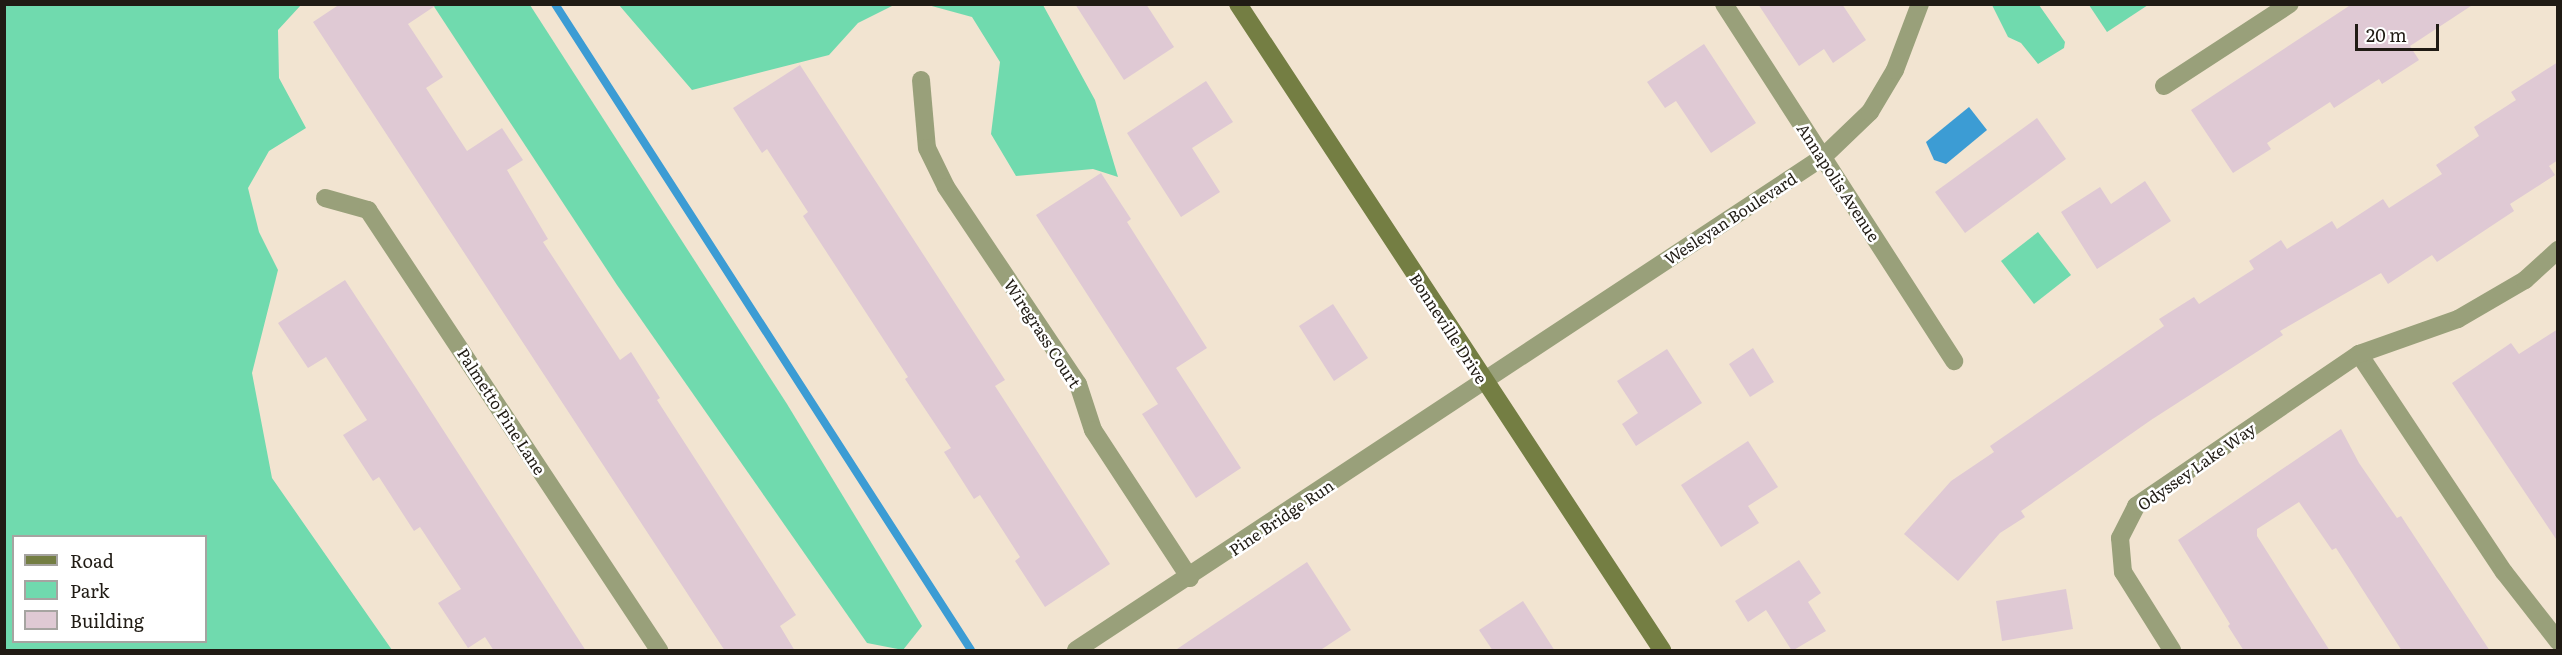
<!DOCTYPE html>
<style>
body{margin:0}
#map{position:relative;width:2562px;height:655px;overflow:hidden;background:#f2e4d1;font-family:Literata,serif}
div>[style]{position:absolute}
.green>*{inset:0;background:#70daae}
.water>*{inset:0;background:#3c9cd4}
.stream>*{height:8px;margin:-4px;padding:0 4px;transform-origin:4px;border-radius:4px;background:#3c9cd4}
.building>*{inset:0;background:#dfc9d4}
.street>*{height:18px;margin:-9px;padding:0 9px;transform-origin:9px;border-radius:9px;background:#99a07a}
.secondary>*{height:18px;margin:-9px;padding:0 9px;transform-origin:9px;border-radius:9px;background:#747e43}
span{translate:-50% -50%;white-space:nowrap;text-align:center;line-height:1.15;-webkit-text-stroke:5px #fff;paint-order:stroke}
.street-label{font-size:16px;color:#201b14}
.frame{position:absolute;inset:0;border:6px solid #201b14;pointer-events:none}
.legend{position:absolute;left:12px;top:535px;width:195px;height:108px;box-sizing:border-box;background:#fff;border:2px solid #a6a4a1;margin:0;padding:8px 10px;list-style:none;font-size:18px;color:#201b14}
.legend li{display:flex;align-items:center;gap:12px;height:30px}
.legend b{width:30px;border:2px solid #a6a4a1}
.scale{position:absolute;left:2355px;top:24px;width:84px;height:27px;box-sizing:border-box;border:3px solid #201b14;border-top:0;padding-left:8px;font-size:18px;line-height:21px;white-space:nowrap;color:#201b14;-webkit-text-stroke:4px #fff;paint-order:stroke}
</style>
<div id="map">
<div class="green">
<div style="clip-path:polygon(evenodd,4px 5px,301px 5px,278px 30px,279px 78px,306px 128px,269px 151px,248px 188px,259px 232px,278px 270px,252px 373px,272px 478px,392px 650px,5px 650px,4px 5px,206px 536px,206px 642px,14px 642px,14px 536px,206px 536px)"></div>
<div style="clip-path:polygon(433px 5px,530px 5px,787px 404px,922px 626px,903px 650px,867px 643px,617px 285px)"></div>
<div style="clip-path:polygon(619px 5px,894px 5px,858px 23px,829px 55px,692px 90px)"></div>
<div style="clip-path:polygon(928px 5px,1043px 5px,1095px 100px,1118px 177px,1093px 169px,1016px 176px,991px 134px,1000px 62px,972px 17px)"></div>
<div style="clip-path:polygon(1992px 5px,2039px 5px,2065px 42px,2064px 48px,2038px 64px,2021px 43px,2008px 37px)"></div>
<div style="clip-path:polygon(2089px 5px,2148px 5px,2107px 32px)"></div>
<div style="clip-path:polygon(2038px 232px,2071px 275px,2034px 304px,2001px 261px)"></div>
</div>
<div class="water">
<div style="clip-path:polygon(1969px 107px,1987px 130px,1946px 164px,1934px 160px,1926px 142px)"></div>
</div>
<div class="stream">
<div style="left:555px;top:4px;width:768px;rotate:57.22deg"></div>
</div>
<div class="building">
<div style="clip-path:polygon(340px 4px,438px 4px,408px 24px,443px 77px,426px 88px,467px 151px,502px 128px,523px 160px,507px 170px,548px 239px,543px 242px,620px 360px,631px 352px,660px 398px,657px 400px,796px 615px,780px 626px,795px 651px,725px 651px,313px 22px)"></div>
<div style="clip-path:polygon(1075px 4px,1146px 4px,1174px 47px,1124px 80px)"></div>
<div style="clip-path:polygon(1758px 4px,1842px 4px,1866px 40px,1833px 63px,1824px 49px,1799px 66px)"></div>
<div style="clip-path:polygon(2352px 4px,2474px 4px,2410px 46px,2419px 60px,2382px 84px,2379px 79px,2334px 108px,2330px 102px,2267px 143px,2271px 149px,2233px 173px,2191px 110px)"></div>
<div style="clip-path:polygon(1704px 44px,1756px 123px,1711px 153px,1676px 101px,1665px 108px,1647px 82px)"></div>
<div style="clip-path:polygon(2558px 62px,2558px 160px,2549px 166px,2555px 175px,2510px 204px,2514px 211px,2437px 262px,2432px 255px,2388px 284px,2381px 273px,2280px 331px,2283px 335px,2151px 420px,2021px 511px,2025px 517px,2000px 533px,1958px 581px,1904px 534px,1951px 481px,1994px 452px,1990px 446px,2164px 326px,2159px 319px,2194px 297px,2199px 304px,2254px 269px,2249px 261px,2281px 240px,2287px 249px,2332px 221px,2337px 229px,2383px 199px,2389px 208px,2442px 174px,2436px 165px,2479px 136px,2474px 127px,2516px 100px,2511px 92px)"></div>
<div style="clip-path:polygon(800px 65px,1005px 380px,995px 386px,1110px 564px,1045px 607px,1015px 561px,1020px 557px,980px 495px,974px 499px,944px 452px,951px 448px,905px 379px,908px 377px,803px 216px,808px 212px,767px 149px,762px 153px,733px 108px)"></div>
<div style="clip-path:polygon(1206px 81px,1233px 122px,1192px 148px,1220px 192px,1181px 217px,1127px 133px)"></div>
<div style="clip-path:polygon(2037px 118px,2066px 159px,1965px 233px,1935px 192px)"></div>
<div style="clip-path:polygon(1101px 173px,1131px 219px,1127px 222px,1207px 348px,1176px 368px,1241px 468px,1196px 498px,1142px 414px,1158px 404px,1036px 215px)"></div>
<div style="clip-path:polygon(2145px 181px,2171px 221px,2097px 269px,2061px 212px,2100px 187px,2111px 204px)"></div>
<div style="clip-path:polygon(345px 280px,416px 388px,586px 651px,494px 651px,485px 637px,468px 648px,438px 603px,461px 589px,420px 527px,414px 531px,379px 477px,373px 481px,343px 435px,367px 420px,326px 357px,308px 368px,278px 323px)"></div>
<div style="clip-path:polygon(1333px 304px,1368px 358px,1334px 381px,1299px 326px)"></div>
<div style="clip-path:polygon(2558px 329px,2558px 542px,2452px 383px,2511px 343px,2519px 354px)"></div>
<div style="clip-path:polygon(1753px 348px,1774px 382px,1750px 397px,1729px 364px)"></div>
<div style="clip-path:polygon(1667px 349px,1702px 403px,1636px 446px,1622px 424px,1638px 413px,1617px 381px)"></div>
<div style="clip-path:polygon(2341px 429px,2359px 463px,2397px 518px,2401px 516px,2490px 651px,2402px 651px,2336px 548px,2332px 550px,2299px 502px,2257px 529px,2257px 536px,2330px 651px,2244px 651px,2228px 626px,2230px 624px,2178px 540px)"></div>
<div style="clip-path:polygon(1748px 441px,1778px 487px,1748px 506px,1759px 523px,1721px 547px,1681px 485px)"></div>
<div style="clip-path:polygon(1799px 560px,1821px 593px,1808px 602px,1826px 631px,1792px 651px,1766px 610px,1748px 622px,1735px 601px)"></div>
<div style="clip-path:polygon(1307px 562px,1351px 630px,1319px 651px,1174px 651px)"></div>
<div style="clip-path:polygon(2066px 589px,2073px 629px,2002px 641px,1996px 601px)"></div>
<div style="clip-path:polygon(1523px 601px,1555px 651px,1493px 651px,1479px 630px)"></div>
</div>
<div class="street">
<div style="left:1724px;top:4px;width:425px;rotate:57.2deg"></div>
<div style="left:921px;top:80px;width:68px;rotate:85deg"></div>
<div style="left:927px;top:148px;width:43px;rotate:64deg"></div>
<div style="left:946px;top:187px;width:237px;rotate:56.2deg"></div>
<div style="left:1078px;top:384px;width:48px;rotate:71.9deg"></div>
<div style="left:1093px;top:430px;width:177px;rotate:56.8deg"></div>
<div style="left:2164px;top:86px;width:150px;rotate:-33.1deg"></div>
<div style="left:325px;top:198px;width:45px;rotate:15.6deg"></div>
<div style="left:368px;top:210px;width:528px;rotate:56.52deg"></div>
<div style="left:2359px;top:354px;width:262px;rotate:56.4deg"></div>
<div style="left:2504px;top:572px;width:88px;rotate:52deg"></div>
<div style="left:1076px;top:650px;width:895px;rotate:-33.42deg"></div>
<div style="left:1823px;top:157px;width:65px;rotate:-43.8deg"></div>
<div style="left:1870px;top:112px;width:49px;rotate:-59.2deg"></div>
<div style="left:1895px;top:70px;width:71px;rotate:-69.3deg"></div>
<div style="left:2172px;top:650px;width:92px;rotate:-122.1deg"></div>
<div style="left:2123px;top:572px;width:34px;rotate:-95deg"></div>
<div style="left:2120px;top:538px;width:36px;rotate:-63deg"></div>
<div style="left:2136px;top:506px;width:270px;rotate:-34.3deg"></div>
<div style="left:2359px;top:354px;width:105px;rotate:-19.5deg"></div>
<div style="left:2458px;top:319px;width:78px;rotate:-30.2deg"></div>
<div style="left:2525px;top:280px;width:45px;rotate:-42.3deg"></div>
</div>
<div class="secondary">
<div style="left:1238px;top:4px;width:773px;rotate:56.72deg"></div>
</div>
<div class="street-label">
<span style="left:1839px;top:182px;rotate:57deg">Annapolis Avenue</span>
<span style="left:1730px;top:218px;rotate:-33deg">Wesleyan Boulevard</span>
<span style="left:1449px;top:328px;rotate:57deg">Bonneville Drive</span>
<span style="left:1043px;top:333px;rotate:57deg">Wiregrass Court</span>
<span style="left:502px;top:411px;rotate:57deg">Palmetto Pine Lane</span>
<span style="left:2196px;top:466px;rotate:-35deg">Odyssey Lake Way</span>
<span style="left:1281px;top:517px;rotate:-34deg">Pine Bridge Run</span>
</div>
<div class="frame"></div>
<ul class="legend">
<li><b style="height:8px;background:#747e43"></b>Road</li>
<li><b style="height:16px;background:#70daae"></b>Park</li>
<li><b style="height:16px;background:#dfc9d4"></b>Building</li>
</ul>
<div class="scale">20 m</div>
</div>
